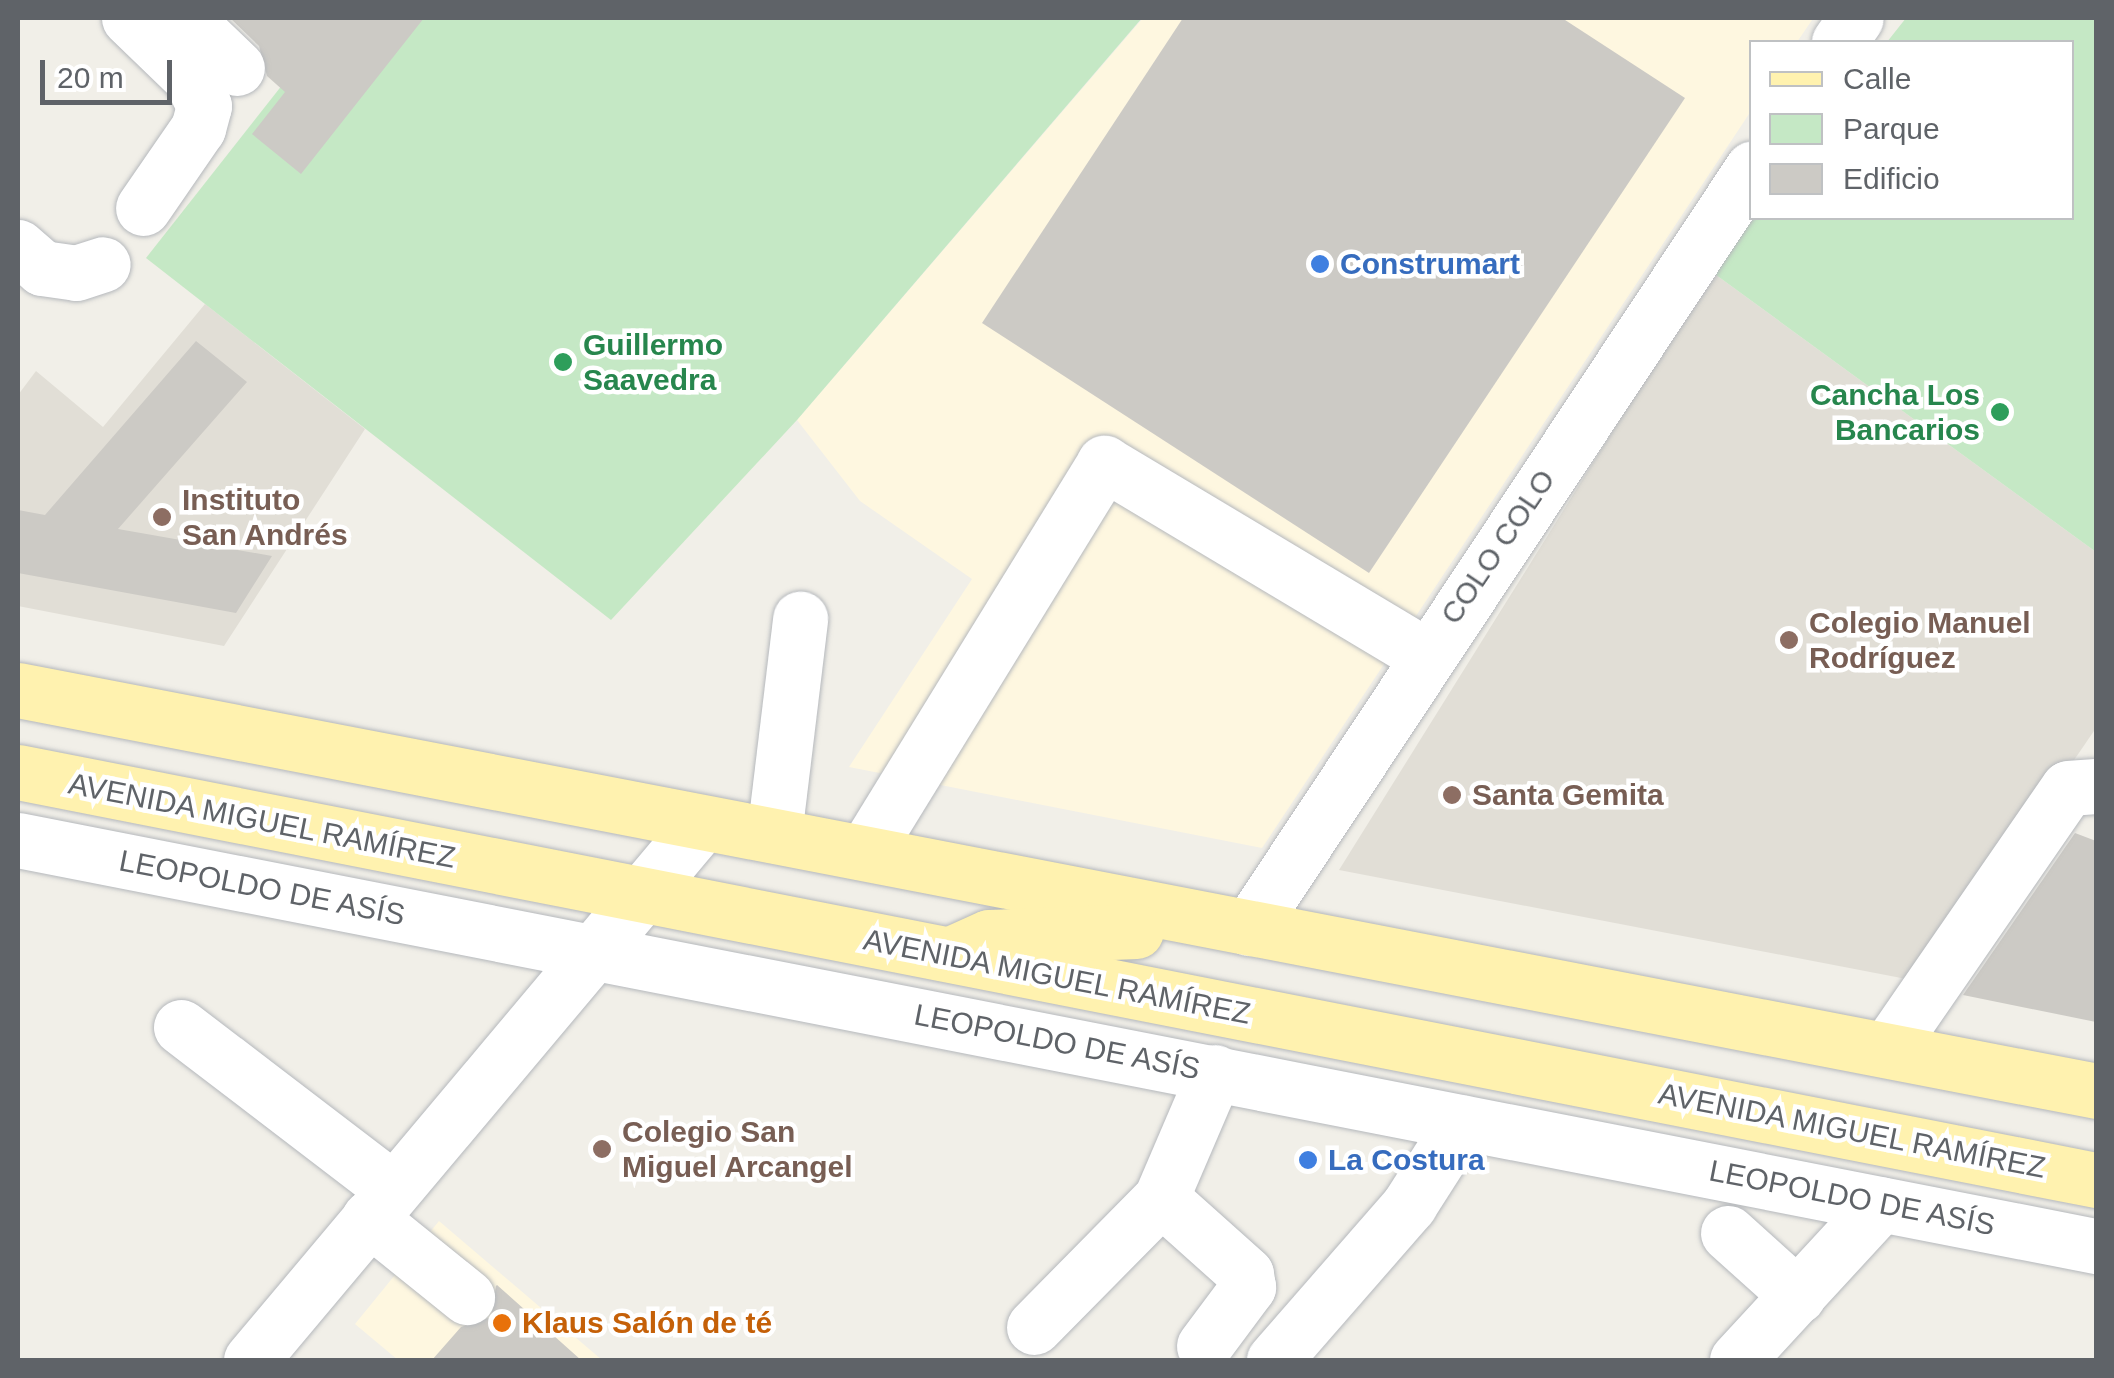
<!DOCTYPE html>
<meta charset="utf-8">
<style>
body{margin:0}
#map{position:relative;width:2114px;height:1378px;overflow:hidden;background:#f1efe8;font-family:Helvetica,sans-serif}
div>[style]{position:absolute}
.commercial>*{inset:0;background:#fef7e0}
.education>*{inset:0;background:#e1ded6}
.green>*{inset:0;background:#c5e8c5}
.building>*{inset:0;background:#cccac5}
.roads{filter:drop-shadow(0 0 2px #b5b8bc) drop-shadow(0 0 2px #b5b8bc)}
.minor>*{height:55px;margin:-27.5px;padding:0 27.5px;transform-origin:27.5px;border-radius:27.5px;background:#fff}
.major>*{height:55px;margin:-27.5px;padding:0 27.5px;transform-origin:27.5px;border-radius:27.5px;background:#fff2af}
.dots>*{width:28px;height:28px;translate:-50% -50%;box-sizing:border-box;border:5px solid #fff;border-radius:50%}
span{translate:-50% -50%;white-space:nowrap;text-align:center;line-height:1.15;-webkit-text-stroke:9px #fff;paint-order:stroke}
.shop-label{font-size:30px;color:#366cbe;font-weight:700}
.left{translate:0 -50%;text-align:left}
.leisure-label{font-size:30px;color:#27864d;font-weight:700}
.right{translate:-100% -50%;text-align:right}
.education-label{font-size:30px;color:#785e54;font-weight:700}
.street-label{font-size:30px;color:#5f6368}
.food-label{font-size:30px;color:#c56008;font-weight:700}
.frame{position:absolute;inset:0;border:20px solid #5f6368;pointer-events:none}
.legend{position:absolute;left:1749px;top:40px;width:325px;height:180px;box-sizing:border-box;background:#fff;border:2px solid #bfc1c3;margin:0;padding:12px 18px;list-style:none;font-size:30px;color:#5f6368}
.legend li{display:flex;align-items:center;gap:20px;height:50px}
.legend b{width:50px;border:2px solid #bfc1c3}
.scale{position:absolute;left:40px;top:60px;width:132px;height:45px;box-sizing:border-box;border:5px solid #5f6368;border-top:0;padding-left:12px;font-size:30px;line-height:35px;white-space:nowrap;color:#5f6368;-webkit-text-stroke:8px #fff;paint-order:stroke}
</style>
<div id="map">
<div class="commercial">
<div style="clip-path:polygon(1143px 18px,1812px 20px,1797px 42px,1752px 42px,1751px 111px,1262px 848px,849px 767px,972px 579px,860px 501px,797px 420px)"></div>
<div style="clip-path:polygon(439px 1221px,602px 1360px,398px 1360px,355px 1324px)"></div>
</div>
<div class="education">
<div style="clip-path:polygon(1712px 272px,2096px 552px,2096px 728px,1922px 982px,1339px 870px)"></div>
<div style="clip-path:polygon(205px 304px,365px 429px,224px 646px,18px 606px,18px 395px,36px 371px,103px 427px)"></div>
</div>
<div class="green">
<div style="clip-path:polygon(335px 18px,1142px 18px,797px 420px,611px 620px,146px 258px)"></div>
<div style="clip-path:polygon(1906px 18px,2096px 18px,2096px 552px,1712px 272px,1754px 218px,2072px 218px,2072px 42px,1887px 42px)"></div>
</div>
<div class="building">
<div style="clip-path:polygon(230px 18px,424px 18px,301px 174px,252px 134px,285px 92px,267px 76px,259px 46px)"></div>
<div style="clip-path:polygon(1183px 18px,1562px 18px,1685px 98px,1369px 573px,982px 323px)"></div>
<div style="clip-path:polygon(196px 341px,247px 382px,118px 529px,272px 556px,236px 613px,18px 573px,18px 510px,45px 515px)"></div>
<div style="clip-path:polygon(2075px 833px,2096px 841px,2096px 1022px,1963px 995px)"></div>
<div style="clip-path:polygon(496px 1286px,497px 1285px,581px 1360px,432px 1360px,461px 1327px,491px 1317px)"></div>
</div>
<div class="roads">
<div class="minor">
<div style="left:129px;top:18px;width:85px;rotate:44deg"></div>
<div style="left:190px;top:77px;width:32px;rotate:64deg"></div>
<div style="left:204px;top:106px;width:23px;rotate:105deg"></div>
<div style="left:198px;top:128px;width:97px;rotate:124.5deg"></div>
<div style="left:185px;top:18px;width:72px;rotate:43.9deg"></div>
<div style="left:1839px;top:42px;width:29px;rotate:-55deg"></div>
<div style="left:18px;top:247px;width:32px;rotate:41deg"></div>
<div style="left:42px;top:268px;width:34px;rotate:8deg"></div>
<div style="left:76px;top:273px;width:28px;rotate:-18deg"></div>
<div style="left:774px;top:835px;width:218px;rotate:-83.1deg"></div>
<div style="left:18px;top:840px;width:2117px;rotate:11.06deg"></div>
<div style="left:865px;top:852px;width:457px;rotate:-58.4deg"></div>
<div style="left:1104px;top:463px;width:375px;rotate:30.9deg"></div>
<div style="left:1249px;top:928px;width:911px;rotate:-56.47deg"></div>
<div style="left:181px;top:1027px;width:267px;rotate:37.4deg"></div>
<div style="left:1887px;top:1050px;width:318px;rotate:-55.4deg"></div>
<div style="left:2068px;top:788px;width:28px;rotate:-4deg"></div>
<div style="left:369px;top:1218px;width:126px;rotate:38.9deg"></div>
<div style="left:1728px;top:1233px;width:94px;rotate:42deg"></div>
<div style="left:1034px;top:1327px;width:181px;rotate:-45.4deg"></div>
<div style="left:1204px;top:1346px;width:74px;rotate:-53.3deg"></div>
<div style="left:1248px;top:1287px;width:13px;rotate:-99deg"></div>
<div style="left:1246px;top:1274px;width:114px;rotate:-138.2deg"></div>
<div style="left:1161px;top:1198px;width:137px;rotate:-66.8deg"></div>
<div style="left:251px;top:1360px;width:701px;rotate:-49.97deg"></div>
<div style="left:1274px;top:1360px;width:206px;rotate:-48.9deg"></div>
<div style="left:1409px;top:1205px;width:98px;rotate:-57.4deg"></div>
<div style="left:1737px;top:1360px;width:212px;rotate:-47.3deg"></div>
</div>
<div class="major">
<div style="left:18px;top:690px;width:2116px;rotate:10.92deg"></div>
<div style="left:18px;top:772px;width:2118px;rotate:11.11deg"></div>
<div style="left:955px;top:952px;width:37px;rotate:-24deg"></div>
<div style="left:989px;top:937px;width:147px;rotate:-2.3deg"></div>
</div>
</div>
<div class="dots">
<div style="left:1320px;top:264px;background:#3f7fe0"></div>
<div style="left:563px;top:362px;background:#2e9e5b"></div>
<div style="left:2000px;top:412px;background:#2e9e5b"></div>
<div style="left:162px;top:517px;background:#8d6e63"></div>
<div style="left:1789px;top:640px;background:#8d6e63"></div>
<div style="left:1452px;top:795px;background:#8d6e63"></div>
<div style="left:602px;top:1149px;background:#8d6e63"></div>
<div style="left:1308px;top:1160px;background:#3f7fe0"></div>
<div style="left:502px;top:1323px;background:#e8710a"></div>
</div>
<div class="shop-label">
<span class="left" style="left:1340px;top:264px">Construmart</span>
<span class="left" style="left:1328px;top:1160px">La Costura</span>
</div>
<div class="leisure-label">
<span class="left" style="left:583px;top:362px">Guillermo<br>Saavedra</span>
<span class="right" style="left:1980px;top:412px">Cancha Los<br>Bancarios</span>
</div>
<div class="education-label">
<span class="left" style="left:182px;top:517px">Instituto<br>San Andrés</span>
<span class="left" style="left:1809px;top:640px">Colegio Manuel<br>Rodríguez</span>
<span class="left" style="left:1472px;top:795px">Santa Gemita</span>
<span class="left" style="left:622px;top:1149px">Colegio San<br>Miguel Arcangel</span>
</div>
<div class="street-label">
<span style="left:1498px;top:547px;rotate:-56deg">COLO COLO</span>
<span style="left:262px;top:821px;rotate:11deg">AVENIDA MIGUEL RAMÍREZ</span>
<span style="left:262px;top:888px;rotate:11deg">LEOPOLDO DE ASÍS</span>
<span style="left:1057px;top:977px;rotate:11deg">AVENIDA MIGUEL RAMÍREZ</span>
<span style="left:1057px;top:1042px;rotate:11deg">LEOPOLDO DE ASÍS</span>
<span style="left:1852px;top:1131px;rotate:11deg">AVENIDA MIGUEL RAMÍREZ</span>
<span style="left:1852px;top:1198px;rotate:11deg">LEOPOLDO DE ASÍS</span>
</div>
<div class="food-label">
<span class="left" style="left:522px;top:1323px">Klaus Salón de té</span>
</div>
<div class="frame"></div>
<ul class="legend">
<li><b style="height:12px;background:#fff2af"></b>Calle</li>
<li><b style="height:28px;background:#c5e8c5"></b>Parque</li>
<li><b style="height:28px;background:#cccac5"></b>Edificio</li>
</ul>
<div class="scale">20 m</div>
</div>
